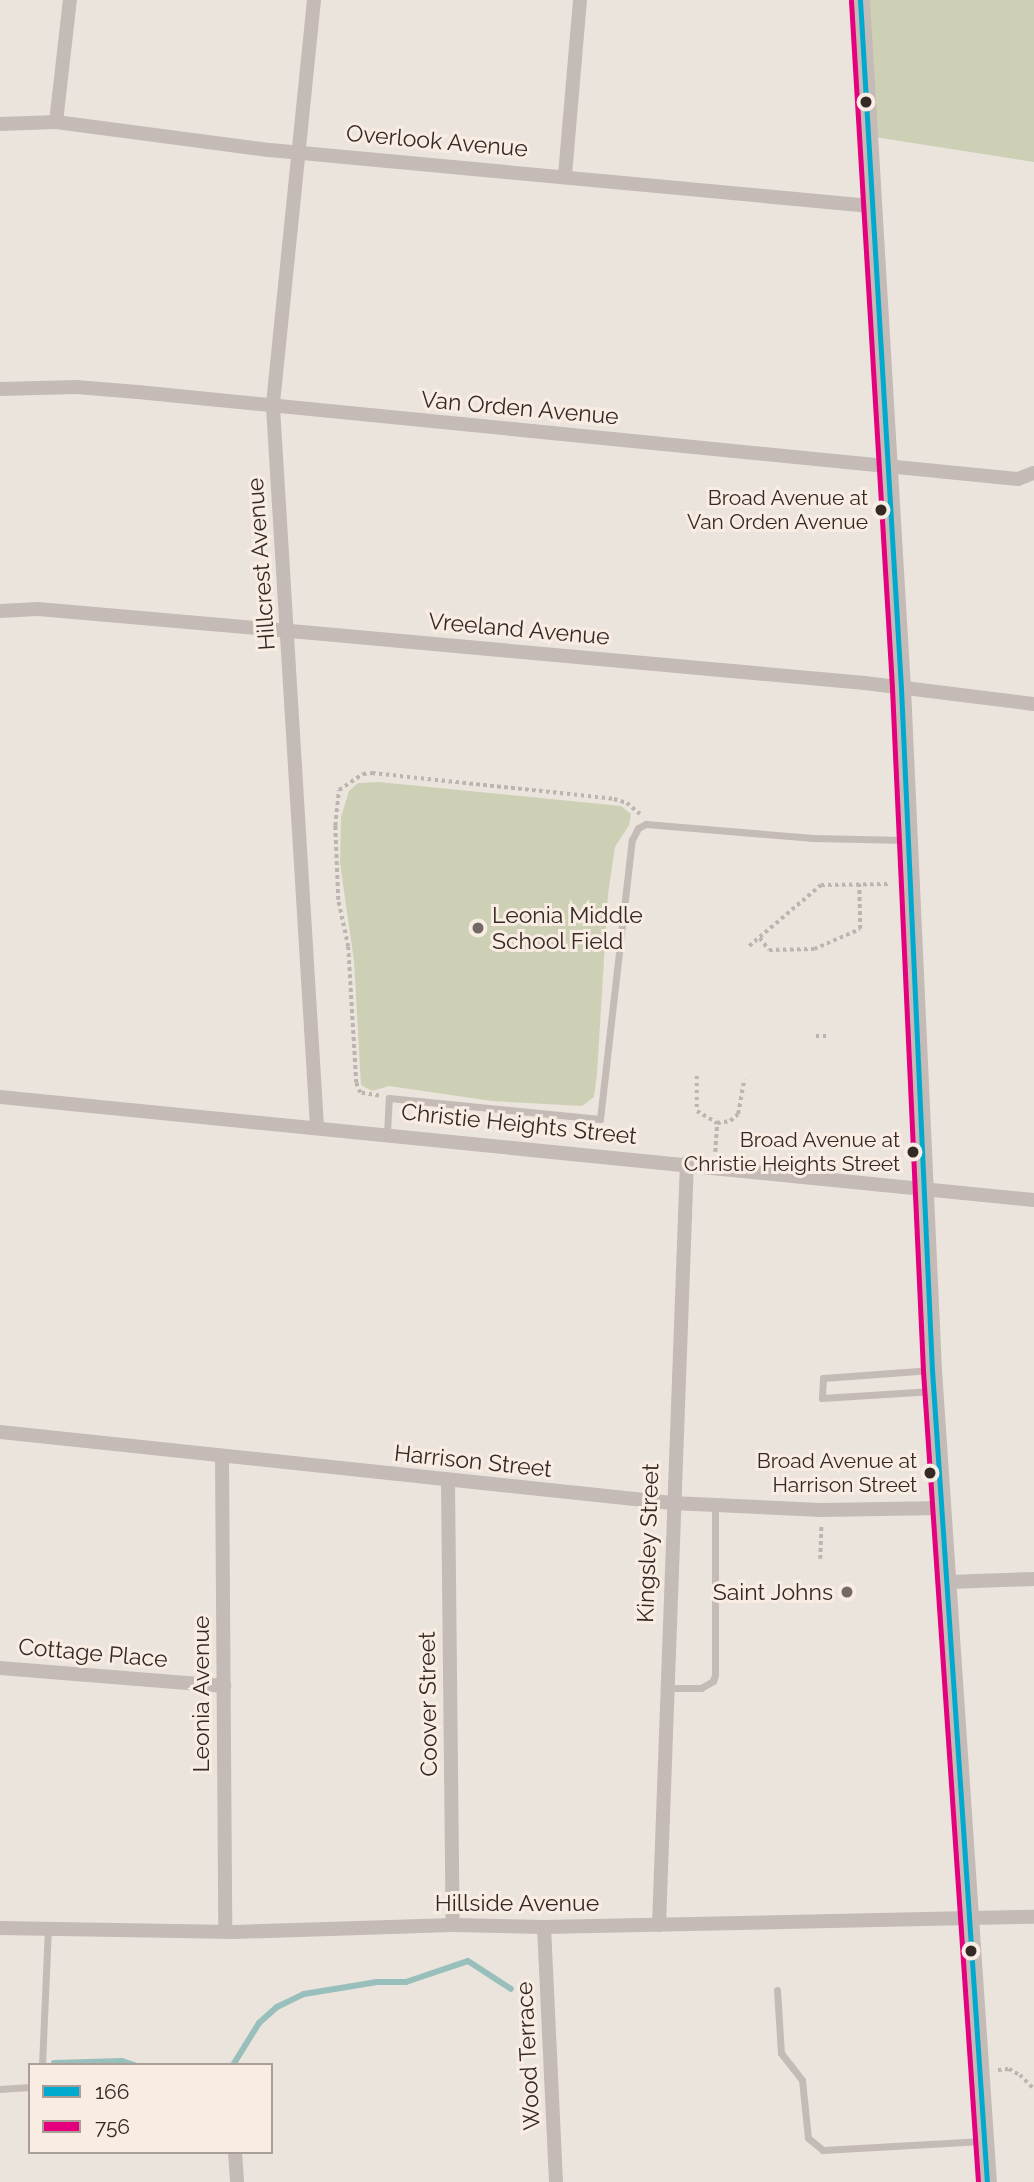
<!DOCTYPE html>
<style>
body{margin:0}
#map{position:relative;width:1034px;height:2182px;overflow:hidden;background:#ebe4dd;font-family:Raleway,sans-serif}
div>[style]{position:absolute}
.green>*{inset:0;background:#ced0b6}
.stream>*{height:6px;margin:-3px;padding:0 3px;transform-origin:3px;border-radius:3px;background:#98bfbb}
.path>*{height:3.5px;margin-top:-1.75px;transform-origin:0;background:repeating-linear-gradient(90deg,#bcb4af 0 3.5px,transparent 0 7px)}
.service>*{height:7px;margin:-3.5px;padding:0 3.5px;transform-origin:3.5px;border-radius:3.5px;background:#c4bbb6}
.minor>*{height:14px;margin:-7px;padding:0 7px;transform-origin:7px;border-radius:7px;background:#c4bbb6}
.tertiary>*{height:19px;margin:-9.5px;padding:0 9.5px;transform-origin:9.5px;border-radius:9.5px;background:#c4bbb6}
.bus-1>*{height:5px;margin:-2.5px;padding:0 2.5px;transform-origin:2.5px;border-radius:2.5px;background:#00a9ce}
.bus-2>*{height:5px;margin:-2.5px;padding:0 2.5px;transform-origin:2.5px;border-radius:2.5px;background:#e5007d}
.dots>*{width:19px;height:19px;translate:-50% -50%;box-sizing:border-box;border:4px solid #f9ede3;border-radius:50%}
span{translate:-50% -50%;white-space:nowrap;text-align:center;line-height:1.15;-webkit-text-stroke:6px #f9ede3;paint-order:stroke}
.bus-label{font-size:21px;color:#342925}
.right{translate:-100% -50%;text-align:right}
.street-label{font-size:23px;color:#342925}
.poi-label{font-size:23px;color:#342925}
.left{translate:0 -50%;text-align:left}
.legend{position:absolute;left:28px;top:2063px;width:245px;height:91px;box-sizing:border-box;background:#f9ede3;border:2px solid #aa9f97;margin:0;padding:9px 12px;list-style:none;font-size:21px;color:#342925}
.legend li{display:flex;align-items:center;gap:14px;height:35px}
.legend b{width:35px;border:2px solid #aa9f97}
</style>
<div id="map">
<div class="green">
<div style="clip-path:polygon(860px 0,1034px 0,1034px 162px,868px 136px)"></div>
<div style="clip-path:polygon(379px 782px,621px 806px,631px 814px,629px 825px,615px 847px,608px 894px,597px 1074px,594px 1097px,582px 1106px,492px 1101px,389px 1086px,372px 1091px,361px 1085px,354px 961px,340px 863px,341px 817px,349px 791px,358px 783px)"></div>
</div>
<div class="stream">
<div style="left:54px;top:2063px;width:68px;rotate:-1.7deg"></div>
<div style="left:122px;top:2061px;width:13px;rotate:18deg"></div>
<div style="left:233px;top:2065px;width:49px;rotate:-58.2deg"></div>
<div style="left:259px;top:2023px;width:24px;rotate:-42deg"></div>
<div style="left:277px;top:2007px;width:30px;rotate:-26deg"></div>
<div style="left:304px;top:1994px;width:74px;rotate:-9.3deg"></div>
<div style="left:377px;top:1982px;width:29px"></div>
<div style="left:406px;top:1982px;width:65px;rotate:-18.7deg"></div>
<div style="left:468px;top:1961px;width:51px;rotate:33.1deg"></div>
</div>
<div class="path">
<div style="left:760px;top:938px;width:15px;rotate:53deg"></div>
<div style="left:769px;top:950px;width:45px;rotate:-1.3deg"></div>
<div style="left:814px;top:949px;width:50px;rotate:-23.5deg"></div>
<div style="left:860px;top:929px;width:45px;rotate:-91.3deg"></div>
<div style="left:749px;top:946px;width:94px;rotate:-40.3deg"></div>
<div style="left:821px;top:885px;width:70px;rotate:-0.8deg"></div>
<div style="left:816px;top:1036px;width:10px"></div>
<div style="left:697px;top:1076px;width:35px;rotate:90deg"></div>
<div style="left:697px;top:1111px;width:23px;rotate:31deg"></div>
<div style="left:717px;top:1123px;width:13px;rotate:-9deg"></div>
<div style="left:730px;top:1121px;width:11px;rotate:-41deg"></div>
<div style="left:738px;top:1114px;width:35px;rotate:-80deg"></div>
<div style="left:379px;top:1096px;width:19px;rotate:-171deg"></div>
<div style="left:360px;top:1093px;width:11px;rotate:-112deg"></div>
<div style="left:356px;top:1083px;width:136px;rotate:-93.4deg"></div>
<div style="left:348px;top:947px;width:48px;rotate:-102deg"></div>
<div style="left:338px;top:900px;width:74px;rotate:-92.3deg"></div>
<div style="left:335px;top:826px;width:36px;rotate:-84deg"></div>
<div style="left:339px;top:790px;width:29px;rotate:-34deg"></div>
<div style="left:363px;top:774px;width:9px;rotate:-6deg"></div>
<div style="left:372px;top:773px;width:243px;rotate:6.1deg"></div>
<div style="left:614px;top:799px;width:14px;rotate:17deg"></div>
<div style="left:627px;top:803px;width:17px;rotate:40deg"></div>
<div style="left:715px;top:1152px;width:29px;rotate:-86deg"></div>
<div style="left:820px;top:1559px;width:33px;rotate:-88deg"></div>
<div style="left:998px;top:2070px;width:11px;rotate:-5deg"></div>
<div style="left:1009px;top:2069px;width:13px;rotate:29deg"></div>
<div style="left:1020px;top:2075px;width:20px;rotate:45deg"></div>
</div>
<div class="service">
<div style="left:387px;top:1133px;width:35px;rotate:-87deg"></div>
<div style="left:389px;top:1098px;width:212px;rotate:5.7deg"></div>
<div style="left:600px;top:1119px;width:281px;rotate:-83.5deg"></div>
<div style="left:632px;top:840px;width:13px;rotate:-63deg"></div>
<div style="left:638px;top:828px;width:9px;rotate:-27deg"></div>
<div style="left:646px;top:824px;width:168px;rotate:4.8deg"></div>
<div style="left:813px;top:838px;width:93px;rotate:1.2deg"></div>
<div style="left:932px;top:1370px;width:109px;rotate:175.8deg"></div>
<div style="left:823px;top:1378px;width:20px;rotate:93deg"></div>
<div style="left:822px;top:1398px;width:111px;rotate:-3.6deg"></div>
<div style="left:666px;top:1688px;width:35px"></div>
<div style="left:701px;top:1688px;width:14px;rotate:-30deg"></div>
<div style="left:713px;top:1681px;width:6px;rotate:-72deg"></div>
<div style="left:715px;top:1675px;width:168px;rotate:-90deg"></div>
<div style="left:777px;top:1990px;width:63px;rotate:86.4deg"></div>
<div style="left:781px;top:2053px;width:34px;rotate:52deg"></div>
<div style="left:802px;top:2080px;width:58px;rotate:84.1deg"></div>
<div style="left:808px;top:2138px;width:19px;rotate:39deg"></div>
<div style="left:823px;top:2150px;width:160px;rotate:-3.2deg"></div>
<div style="left:42px;top:2065px;width:136px;rotate:-87.5deg"></div>
<div style="left:0;top:2089px;width:30px;rotate:-4deg"></div>
</div>
<div class="minor">
<div style="left:314px;top:0;width:409px;rotate:95.8deg"></div>
<div style="left:273px;top:407px;width:721px;rotate:86.5deg"></div>
<div style="left:56px;top:122px;width:123px;rotate:-83.5deg"></div>
<div style="left:0;top:124px;width:56px;rotate:-2deg"></div>
<div style="left:56px;top:122px;width:216px;rotate:7.5deg"></div>
<div style="left:270px;top:150px;width:603px;rotate:5.33deg"></div>
<div style="left:565px;top:175px;width:176px;rotate:-85.1deg"></div>
<div style="left:0;top:389px;width:76px;rotate:-1.5deg"></div>
<div style="left:76px;top:387px;width:62px;rotate:4.6deg"></div>
<div style="left:138px;top:392px;width:884px;rotate:5.65deg"></div>
<div style="left:1018px;top:479px;width:17px;rotate:-21deg"></div>
<div style="left:0;top:611px;width:38px;rotate:-3deg"></div>
<div style="left:38px;top:609px;width:276px;rotate:5deg"></div>
<div style="left:313px;top:633px;width:554px;rotate:5.18deg"></div>
<div style="left:865px;top:683px;width:170px;rotate:7.1deg"></div>
<div style="left:0;top:1097px;width:1039px;rotate:5.69deg"></div>
<div style="left:0;top:1432px;width:676px;rotate:6.03deg"></div>
<div style="left:672px;top:1503px;width:149px;rotate:2.7deg"></div>
<div style="left:821px;top:1510px;width:122px;rotate:-0.9deg"></div>
<div style="left:222px;top:1457px;width:474px;rotate:89.6deg"></div>
<div style="left:448px;top:1482px;width:443px;rotate:89.4deg"></div>
<div style="left:948px;top:1582px;width:86px;rotate:-2deg"></div>
<div style="left:0;top:1668px;width:225px;rotate:4.6deg"></div>
<div style="left:659px;top:1925px;width:763px;rotate:-87.9deg"></div>
<div style="left:544px;top:1927px;width:255px;rotate:87.3deg"></div>
<div style="left:0;top:1928px;width:234px;rotate:1deg"></div>
<div style="left:234px;top:1932px;width:219px;rotate:-1.8deg"></div>
<div style="left:453px;top:1925px;width:91px;rotate:1.3deg"></div>
<div style="left:544px;top:1927px;width:490px;rotate:-1.2deg"></div>
<div style="left:235px;top:2152px;width:30px;rotate:86deg"></div>
</div>
<div class="tertiary">
<div style="left:860px;top:0;width:689px;rotate:86.59deg"></div>
<div style="left:901px;top:688px;width:683px;rotate:87.4deg"></div>
<div style="left:932px;top:1370px;width:814px;rotate:86.13deg"></div>
</div>
<div class="bus-1">
<div style="left:860px;top:0;width:689px;rotate:86.59deg"></div>
<div style="left:901px;top:688px;width:683px;rotate:87.4deg"></div>
<div style="left:932px;top:1370px;width:814px;rotate:86.13deg"></div>
</div>
<div class="bus-2">
<div style="left:851px;top:1px;width:688px;rotate:86.58deg"></div>
<div style="left:892px;top:688px;width:684px;rotate:87.4deg"></div>
<div style="left:923px;top:1371px;width:813px;rotate:86.12deg"></div>
</div>
<div class="dots">
<div style="left:866px;top:102px;background:#342925"></div>
<div style="left:881px;top:510px;background:#342925"></div>
<div style="left:478px;top:928px;background:#746a65"></div>
<div style="left:913px;top:1152px;background:#342925"></div>
<div style="left:930px;top:1473px;background:#342925"></div>
<div style="left:847px;top:1592px;background:#746a65"></div>
<div style="left:971px;top:1951px;background:#342925"></div>
</div>
<div class="bus-label">
<span class="right" style="left:868px;top:510px">Broad Avenue at<br>Van Orden Avenue</span>
<span class="right" style="left:900px;top:1152px">Broad Avenue at<br>Christie Heights Street</span>
<span class="right" style="left:917px;top:1473px">Broad Avenue at<br>Harrison Street</span>
</div>
<div class="street-label">
<span style="left:437px;top:141px;rotate:5deg">Overlook Avenue</span>
<span style="left:520px;top:408px;rotate:5deg">Van Orden Avenue</span>
<span style="left:261px;top:564px;rotate:-94deg">Hillcrest Avenue</span>
<span style="left:519px;top:629px;rotate:5deg">Vreeland Avenue</span>
<span style="left:519px;top:1124px;rotate:6deg">Christie Heights Street</span>
<span style="left:473px;top:1461px;rotate:6deg">Harrison Street</span>
<span style="left:648px;top:1543px;rotate:-88deg">Kingsley Street</span>
<span style="left:93px;top:1653px;rotate:5deg">Cottage Place</span>
<span style="left:201px;top:1694px;rotate:-90deg">Leonia Avenue</span>
<span style="left:428px;top:1704px;rotate:-91deg">Coover Street</span>
<span style="left:517px;top:1903px">Hillside Avenue</span>
<span style="left:528px;top:2056px;rotate:-93deg">Wood Terrace</span>
</div>
<div class="poi-label">
<span class="left" style="left:492px;top:928px">Leonia Middle<br>School Field</span>
<span class="right" style="left:833px;top:1592px">Saint Johns</span>
</div>
<ul class="legend">
<li><b style="height:9px;background:#00a9ce"></b>166</li>
<li><b style="height:9px;background:#e5007d"></b>756</li>
</ul>
</div>
